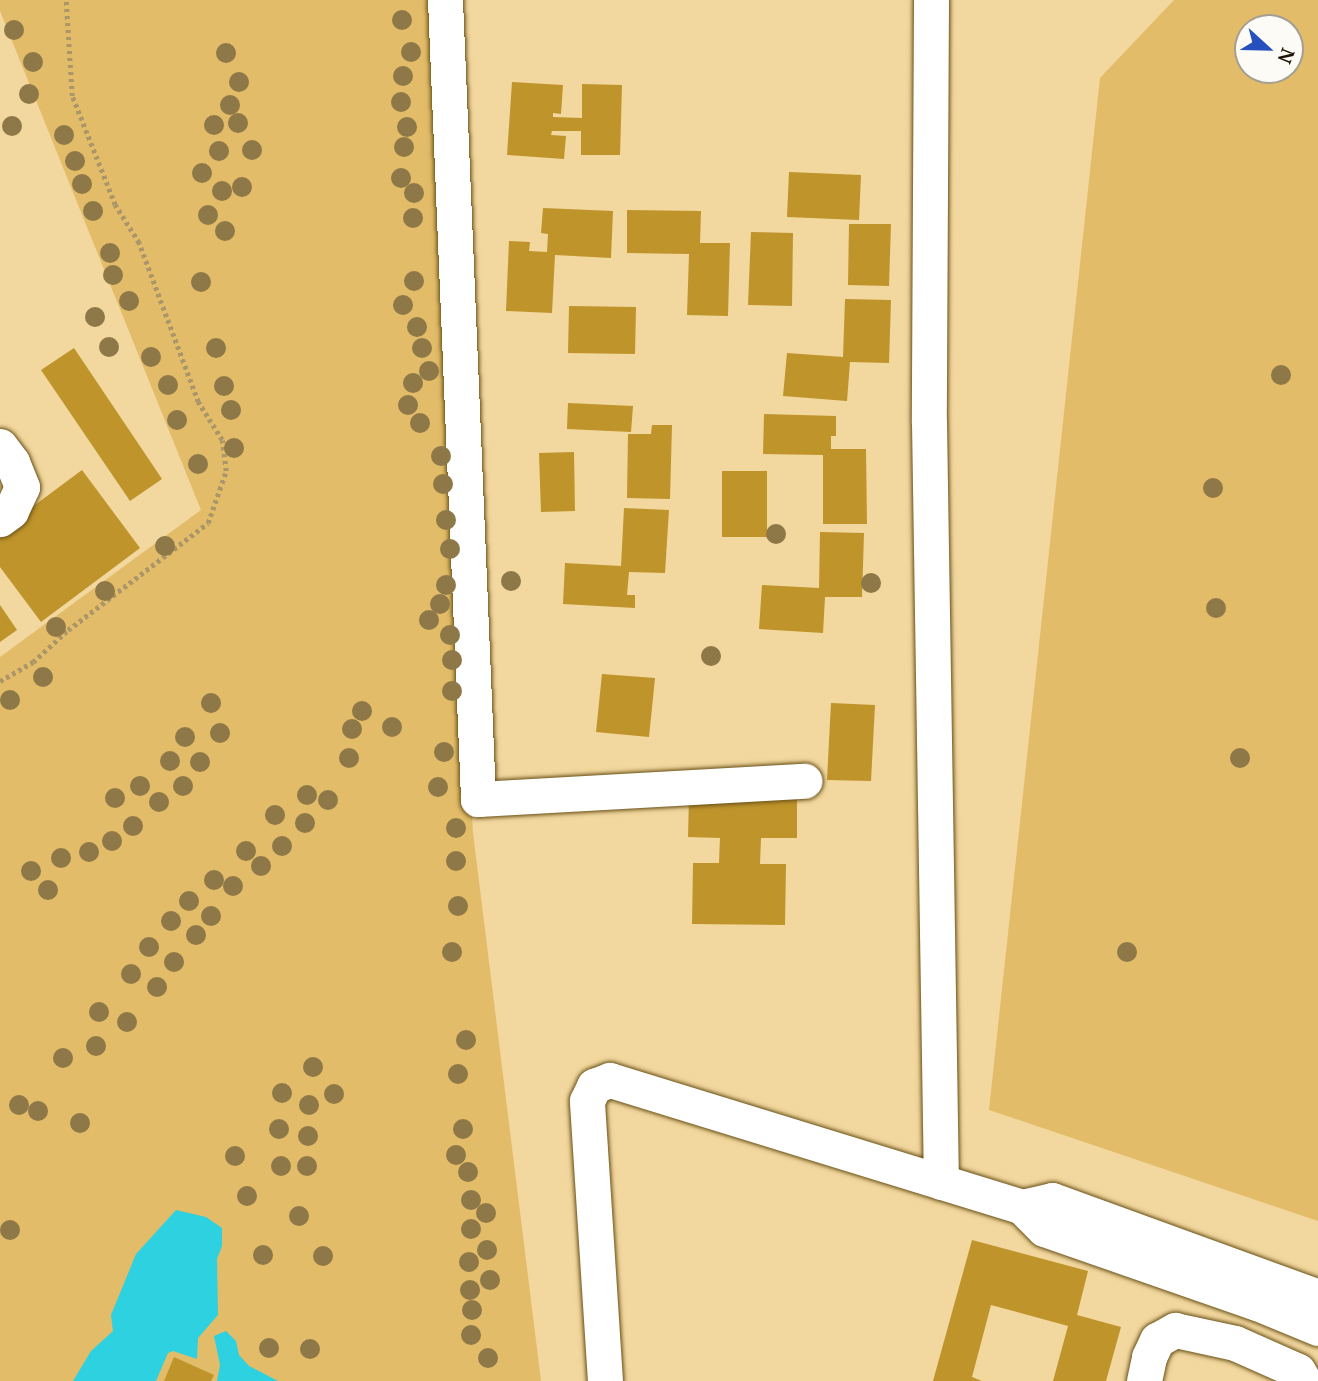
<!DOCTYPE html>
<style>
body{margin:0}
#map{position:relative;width:1318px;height:1381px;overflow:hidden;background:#f2d79e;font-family:"PT Serif",serif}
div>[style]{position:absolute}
.green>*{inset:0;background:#e2bc68}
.water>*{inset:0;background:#2dd1e0}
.building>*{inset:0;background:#bf942b}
.path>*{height:4.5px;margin-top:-2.25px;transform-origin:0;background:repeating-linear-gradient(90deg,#ab9669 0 3.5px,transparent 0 7px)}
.roads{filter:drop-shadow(0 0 2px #685016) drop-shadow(0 0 2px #685016)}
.minor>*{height:35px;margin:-17.5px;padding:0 17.5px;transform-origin:17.5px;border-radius:17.5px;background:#fff}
.trees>*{width:20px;height:20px;margin:-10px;border-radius:50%;background:#8e7847}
span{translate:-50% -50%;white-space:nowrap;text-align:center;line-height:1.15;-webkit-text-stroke:7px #fdfbf5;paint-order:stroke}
.north{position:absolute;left:1234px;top:14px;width:70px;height:70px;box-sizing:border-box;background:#fdfbf5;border:2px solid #a49f93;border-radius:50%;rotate:112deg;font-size:19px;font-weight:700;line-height:28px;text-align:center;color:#1e1400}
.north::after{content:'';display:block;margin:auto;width:24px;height:32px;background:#2750be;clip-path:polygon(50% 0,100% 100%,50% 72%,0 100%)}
</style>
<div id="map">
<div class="green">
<div style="clip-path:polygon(0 0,432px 0,440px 237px,473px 833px,541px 1381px,0 1381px,0 657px,201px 510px,0 11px)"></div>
<div style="clip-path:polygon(evenodd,1174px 0,1318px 0,1318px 1221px,989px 1110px,1100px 78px,1174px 0,1290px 28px,1290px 70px,1248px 70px,1248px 28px,1290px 28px)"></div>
</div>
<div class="water">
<div style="clip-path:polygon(176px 1210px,206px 1217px,222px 1228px,222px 1246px,217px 1259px,218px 1315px,198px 1338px,197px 1359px,173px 1351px,168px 1353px,156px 1381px,73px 1381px,91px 1351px,113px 1331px,111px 1315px,136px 1254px)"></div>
<div style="clip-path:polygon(226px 1331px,236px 1341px,239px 1355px,249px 1366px,278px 1381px,217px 1381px,220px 1365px,214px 1336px)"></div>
</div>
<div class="building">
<div style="clip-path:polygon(512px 82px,563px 85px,561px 114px,553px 113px,553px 117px,582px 118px,582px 84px,622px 85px,620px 155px,581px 155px,581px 131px,552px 131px,551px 135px,566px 136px,564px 159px,507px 155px)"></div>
<div style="clip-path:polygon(789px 172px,861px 175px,859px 220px,787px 217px)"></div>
<div style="clip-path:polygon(543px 208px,613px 211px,611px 258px,555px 255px,552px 313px,506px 311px,509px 241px,530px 242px,529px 251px,547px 252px,548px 234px,541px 233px)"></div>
<div style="clip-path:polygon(627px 210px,701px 211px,700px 243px,730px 243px,728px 316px,687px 315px,689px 254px,627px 253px)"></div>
<div style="clip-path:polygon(849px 224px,891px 224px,889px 286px,848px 285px)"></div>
<div style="clip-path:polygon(751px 232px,793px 233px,792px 306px,748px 305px)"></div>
<div style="clip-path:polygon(845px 299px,891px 300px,889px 363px,850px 362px,847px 401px,783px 396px,787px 353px,843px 357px)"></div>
<div style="clip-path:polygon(569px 306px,636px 307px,635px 354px,568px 353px)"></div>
<div style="clip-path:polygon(74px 348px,162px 479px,130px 501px,41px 370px)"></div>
<div style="clip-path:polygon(568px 403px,633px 406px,631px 432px,567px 429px)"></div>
<div style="clip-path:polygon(764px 414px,836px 416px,836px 436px,831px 436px,831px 449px,866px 449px,867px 524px,823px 524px,823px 455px,763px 454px)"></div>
<div style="clip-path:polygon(652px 425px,672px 425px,670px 499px,627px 498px,628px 434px,651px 434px)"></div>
<div style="clip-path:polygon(574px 452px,575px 511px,541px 512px,539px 453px)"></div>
<div style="clip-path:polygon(82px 470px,140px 548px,41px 622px,0 567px,0 531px)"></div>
<div style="clip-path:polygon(722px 471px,767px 471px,767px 537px,722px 537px)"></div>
<div style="clip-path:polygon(624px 508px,669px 510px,665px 573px,629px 572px,627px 595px,635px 595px,635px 608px,563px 604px,565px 563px,621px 566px)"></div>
<div style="clip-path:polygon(820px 532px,864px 533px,862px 597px,825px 597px,823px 633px,759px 629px,762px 585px,819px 588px)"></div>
<div style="clip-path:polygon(0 605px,17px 630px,0 642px)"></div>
<div style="clip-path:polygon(602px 674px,655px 678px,649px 737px,596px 732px)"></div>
<div style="clip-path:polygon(831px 703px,875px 705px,871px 781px,827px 780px)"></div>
<div style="clip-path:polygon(689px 797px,797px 798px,797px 838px,761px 838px,760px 864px,786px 864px,785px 925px,692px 924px,693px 863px,719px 863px,720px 838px,688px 837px)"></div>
<div style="clip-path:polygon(972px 1240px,1088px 1271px,1077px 1315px,1121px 1327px,1106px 1381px,1053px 1381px,1068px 1326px,991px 1305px,972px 1377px,982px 1381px,933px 1381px)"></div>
<div style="clip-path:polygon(174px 1357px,214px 1375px,211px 1381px,164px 1381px)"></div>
</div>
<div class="path">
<div style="left:0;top:681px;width:38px;rotate:-30deg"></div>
<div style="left:33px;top:662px;width:47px;rotate:-42.4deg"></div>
<div style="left:68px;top:630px;width:176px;rotate:-37.4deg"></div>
<div style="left:208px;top:523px;width:55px;rotate:-70.9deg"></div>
<div style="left:226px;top:471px;width:31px;rotate:-97deg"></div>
<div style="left:222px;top:440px;width:45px;rotate:-122.3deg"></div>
<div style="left:198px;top:402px;width:170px;rotate:-110.4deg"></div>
<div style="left:139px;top:243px;width:45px;rotate:-122.3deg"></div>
<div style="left:115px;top:205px;width:117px;rotate:-111.5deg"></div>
<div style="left:72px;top:96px;width:96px;rotate:-93.6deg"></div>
</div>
<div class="roads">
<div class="minor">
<div style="left:445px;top:0;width:800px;rotate:87.63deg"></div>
<div style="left:478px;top:799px;width:327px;rotate:-3.2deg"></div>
<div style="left:931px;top:0;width:422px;rotate:90.3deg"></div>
<div style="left:929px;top:422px;width:760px;rotate:89.1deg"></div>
<div style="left:0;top:446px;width:20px;rotate:53deg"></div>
<div style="left:12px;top:462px;width:27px;rotate:68deg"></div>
<div style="left:22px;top:487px;width:26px;rotate:115deg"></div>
<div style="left:11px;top:511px;width:14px;rotate:144deg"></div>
<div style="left:1022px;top:1207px;width:31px;rotate:-13deg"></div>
<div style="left:1052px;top:1200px;width:283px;rotate:20deg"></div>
<div style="left:605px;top:1381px;width:281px;rotate:-93.7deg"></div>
<div style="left:587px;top:1101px;width:17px;rotate:-65deg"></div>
<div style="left:594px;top:1086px;width:17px;rotate:-21deg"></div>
<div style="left:610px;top:1080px;width:431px;rotate:17.1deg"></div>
<div style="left:1022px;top:1207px;width:31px;rotate:45deg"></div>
<div style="left:1044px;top:1229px;width:225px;rotate:19.2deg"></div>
<div style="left:1257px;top:1303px;width:66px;rotate:22.3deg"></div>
<div style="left:1144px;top:1381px;width:25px;rotate:-78deg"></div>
<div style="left:1149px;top:1357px;width:19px;rotate:-65deg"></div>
<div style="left:1157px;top:1340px;width:21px;rotate:-29deg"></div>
<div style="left:1175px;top:1330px;width:61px;rotate:12.2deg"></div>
<div style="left:1235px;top:1343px;width:69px;rotate:24deg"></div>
<div style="left:1298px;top:1371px;width:12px;rotate:59deg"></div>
</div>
</div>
<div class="trees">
<div style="left:402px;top:20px"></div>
<div style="left:14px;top:30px"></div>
<div style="left:411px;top:52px"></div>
<div style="left:226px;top:53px"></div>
<div style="left:33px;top:62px"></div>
<div style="left:403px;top:76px"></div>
<div style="left:239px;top:82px"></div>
<div style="left:29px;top:94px"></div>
<div style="left:401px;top:102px"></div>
<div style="left:230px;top:105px"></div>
<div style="left:238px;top:123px"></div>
<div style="left:214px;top:125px"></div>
<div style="left:12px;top:126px"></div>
<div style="left:407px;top:127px"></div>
<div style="left:64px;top:135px"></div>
<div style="left:404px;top:147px"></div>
<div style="left:252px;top:150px"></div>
<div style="left:219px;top:151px"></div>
<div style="left:75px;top:161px"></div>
<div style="left:202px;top:173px"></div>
<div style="left:401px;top:178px"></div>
<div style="left:82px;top:184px"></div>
<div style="left:242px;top:187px"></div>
<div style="left:222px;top:191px"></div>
<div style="left:414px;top:193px"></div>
<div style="left:93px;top:211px"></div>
<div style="left:208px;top:215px"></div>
<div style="left:413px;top:218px"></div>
<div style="left:225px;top:231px"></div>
<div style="left:110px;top:253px"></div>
<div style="left:113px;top:275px"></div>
<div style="left:414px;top:281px"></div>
<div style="left:201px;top:282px"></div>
<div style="left:129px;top:301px"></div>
<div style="left:403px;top:305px"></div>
<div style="left:95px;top:317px"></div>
<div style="left:417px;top:327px"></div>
<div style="left:109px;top:347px"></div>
<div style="left:216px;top:348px"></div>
<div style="left:422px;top:348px"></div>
<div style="left:151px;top:357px"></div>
<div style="left:429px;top:371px"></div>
<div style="left:1281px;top:375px"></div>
<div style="left:413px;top:383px"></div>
<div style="left:168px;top:385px"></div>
<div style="left:224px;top:386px"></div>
<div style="left:408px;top:405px"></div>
<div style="left:231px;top:410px"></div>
<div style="left:177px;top:420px"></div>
<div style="left:420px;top:423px"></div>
<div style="left:234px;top:448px"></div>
<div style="left:441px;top:456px"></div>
<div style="left:198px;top:464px"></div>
<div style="left:443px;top:484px"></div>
<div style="left:1213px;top:488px"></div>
<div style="left:446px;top:520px"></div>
<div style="left:776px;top:534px"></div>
<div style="left:165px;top:546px"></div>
<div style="left:450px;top:549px"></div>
<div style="left:511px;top:581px"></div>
<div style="left:871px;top:583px"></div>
<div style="left:446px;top:585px"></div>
<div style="left:105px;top:591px"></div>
<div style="left:440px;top:604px"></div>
<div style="left:1216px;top:608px"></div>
<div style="left:429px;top:620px"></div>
<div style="left:56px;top:627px"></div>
<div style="left:450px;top:635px"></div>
<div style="left:711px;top:656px"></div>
<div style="left:452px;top:660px"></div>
<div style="left:43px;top:677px"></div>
<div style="left:452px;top:691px"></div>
<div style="left:10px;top:700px"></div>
<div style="left:211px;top:703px"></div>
<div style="left:362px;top:711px"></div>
<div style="left:392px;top:727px"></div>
<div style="left:352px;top:729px"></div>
<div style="left:220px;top:733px"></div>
<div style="left:185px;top:737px"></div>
<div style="left:444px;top:752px"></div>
<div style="left:349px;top:758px"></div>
<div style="left:1240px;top:758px"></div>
<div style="left:170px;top:761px"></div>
<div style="left:200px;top:762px"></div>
<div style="left:140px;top:786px"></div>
<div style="left:183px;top:786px"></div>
<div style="left:438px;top:787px"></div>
<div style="left:307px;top:795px"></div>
<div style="left:115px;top:798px"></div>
<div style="left:328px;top:800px"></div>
<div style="left:159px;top:802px"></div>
<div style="left:275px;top:815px"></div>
<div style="left:305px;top:823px"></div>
<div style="left:133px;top:826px"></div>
<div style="left:456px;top:828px"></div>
<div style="left:112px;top:841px"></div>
<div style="left:282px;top:846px"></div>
<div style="left:246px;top:851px"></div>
<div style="left:89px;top:852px"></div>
<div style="left:61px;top:858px"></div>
<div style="left:456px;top:861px"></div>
<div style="left:261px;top:866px"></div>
<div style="left:31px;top:871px"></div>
<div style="left:214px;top:880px"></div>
<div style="left:233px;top:886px"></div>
<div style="left:48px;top:890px"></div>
<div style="left:189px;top:901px"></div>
<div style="left:458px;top:906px"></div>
<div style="left:211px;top:916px"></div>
<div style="left:171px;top:921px"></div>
<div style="left:196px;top:935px"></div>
<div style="left:149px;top:947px"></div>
<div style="left:452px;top:952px"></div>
<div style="left:1127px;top:952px"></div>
<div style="left:174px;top:962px"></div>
<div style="left:131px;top:974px"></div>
<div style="left:157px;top:987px"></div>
<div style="left:99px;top:1012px"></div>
<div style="left:127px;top:1022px"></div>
<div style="left:466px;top:1040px"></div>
<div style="left:96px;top:1046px"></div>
<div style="left:63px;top:1058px"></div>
<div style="left:313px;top:1067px"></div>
<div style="left:458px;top:1074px"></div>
<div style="left:282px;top:1093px"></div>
<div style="left:334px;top:1094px"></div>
<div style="left:19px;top:1105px"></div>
<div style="left:309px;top:1105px"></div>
<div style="left:38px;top:1111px"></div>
<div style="left:80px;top:1123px"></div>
<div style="left:279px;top:1129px"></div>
<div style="left:463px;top:1129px"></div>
<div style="left:308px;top:1136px"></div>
<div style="left:456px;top:1155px"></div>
<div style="left:235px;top:1156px"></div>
<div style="left:281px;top:1166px"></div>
<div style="left:307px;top:1166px"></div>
<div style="left:468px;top:1172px"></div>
<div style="left:247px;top:1196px"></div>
<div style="left:471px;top:1200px"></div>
<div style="left:486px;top:1213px"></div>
<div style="left:299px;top:1216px"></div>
<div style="left:471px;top:1229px"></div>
<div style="left:10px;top:1230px"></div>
<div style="left:487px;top:1250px"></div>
<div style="left:263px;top:1255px"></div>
<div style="left:323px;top:1256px"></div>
<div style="left:469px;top:1262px"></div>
<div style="left:490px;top:1280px"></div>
<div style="left:470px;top:1290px"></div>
<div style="left:472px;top:1310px"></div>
<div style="left:471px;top:1335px"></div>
<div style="left:269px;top:1348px"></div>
<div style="left:310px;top:1349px"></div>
<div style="left:488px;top:1358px"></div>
</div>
<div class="north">N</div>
</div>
